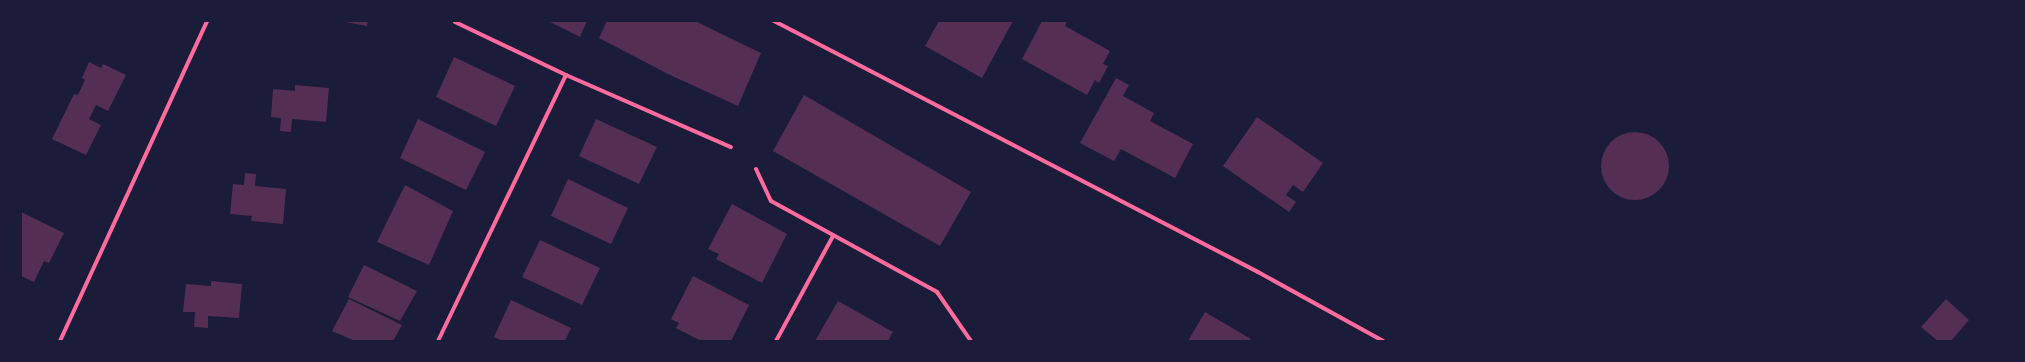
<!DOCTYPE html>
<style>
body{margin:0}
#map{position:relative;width:2025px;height:362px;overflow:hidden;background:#1b1b3a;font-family:"PT Serif",serif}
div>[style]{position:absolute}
.building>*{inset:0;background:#542f53}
.round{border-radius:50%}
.minor>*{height:4px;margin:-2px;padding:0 2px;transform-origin:2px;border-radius:2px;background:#ff6b9d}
span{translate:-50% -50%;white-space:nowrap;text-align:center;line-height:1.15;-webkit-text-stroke:3.5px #1b1b3a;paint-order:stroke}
.frame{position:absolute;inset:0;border:22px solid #1b1b3a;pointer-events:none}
</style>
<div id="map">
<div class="building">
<div style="clip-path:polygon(340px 21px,368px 21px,367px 26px)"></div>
<div style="clip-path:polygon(548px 21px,587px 21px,580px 37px)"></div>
<div style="clip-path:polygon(607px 21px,695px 21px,761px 53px,738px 106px,668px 74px,599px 38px)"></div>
<div style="clip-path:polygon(939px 21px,1013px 21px,982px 78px,925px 46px)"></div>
<div style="clip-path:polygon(1042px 21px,1067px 21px,1065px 26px,1110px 51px,1103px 64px,1108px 66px,1099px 83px,1095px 80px,1087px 95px,1022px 59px)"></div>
<div style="clip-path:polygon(454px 57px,515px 86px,496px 126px,436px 97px)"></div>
<div style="clip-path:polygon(89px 62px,101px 68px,103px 64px,126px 75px,108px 111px,96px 105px,89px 119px,101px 125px,86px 155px,52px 139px,74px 94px,78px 95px,85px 80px,82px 78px)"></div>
<div style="clip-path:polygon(1116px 78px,1129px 85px,1123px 96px,1154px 113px,1150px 121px,1193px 144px,1175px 178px,1121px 149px,1114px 161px,1080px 143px)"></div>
<div style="clip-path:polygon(295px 85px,329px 88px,326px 122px,292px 119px,291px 132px,280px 131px,281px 118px,271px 117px,273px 89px,295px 91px)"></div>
<div style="clip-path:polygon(804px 95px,971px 192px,940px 246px,773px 151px)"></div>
<div style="clip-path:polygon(1257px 117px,1323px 163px,1303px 192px,1293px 185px,1286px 195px,1296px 202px,1289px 212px,1223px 166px)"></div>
<div style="clip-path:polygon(418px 119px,485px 152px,466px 190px,400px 158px)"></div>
<div style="clip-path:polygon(596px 119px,657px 147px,639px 184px,579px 156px)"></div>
<div class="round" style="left:1601px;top:132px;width:68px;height:68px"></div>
<div style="clip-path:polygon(245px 173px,256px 174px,255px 186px,286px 189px,283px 224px,251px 221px,252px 216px,230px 214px,233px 184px,244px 185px)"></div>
<div style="clip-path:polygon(568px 179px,628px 208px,611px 244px,551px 216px)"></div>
<div style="clip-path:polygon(405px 185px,453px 211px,429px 265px,377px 242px)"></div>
<div style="clip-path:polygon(732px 204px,787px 234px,762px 283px,716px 259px,719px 254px,708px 249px)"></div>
<div style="clip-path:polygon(21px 212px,64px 233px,49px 263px,44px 261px,34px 282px,21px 276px)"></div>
<div style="clip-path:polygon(540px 240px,600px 268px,582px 305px,522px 277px)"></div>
<div style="clip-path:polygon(364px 265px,417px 291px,400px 321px,348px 297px)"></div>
<div style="clip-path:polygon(693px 276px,749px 305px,731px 341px,701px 341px,676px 328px,679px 323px,671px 319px)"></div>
<div style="clip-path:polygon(211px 281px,242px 284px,239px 318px,208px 316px,208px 328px,194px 327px,195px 312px,183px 312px,186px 284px,211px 286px)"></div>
<div style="clip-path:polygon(349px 299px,402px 325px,393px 341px,355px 341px,332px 331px)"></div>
<div style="clip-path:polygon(1946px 299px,1969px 320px,1951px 341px,1938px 341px,1921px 327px)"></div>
<div style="clip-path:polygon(511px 300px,571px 328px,565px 341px,503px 341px,494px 337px)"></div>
<div style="clip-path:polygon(838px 301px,893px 332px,888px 341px,815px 341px)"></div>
<div style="clip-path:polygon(1205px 312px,1251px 339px,1250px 341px,1188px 341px)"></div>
</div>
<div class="minor">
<div style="left:774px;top:21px;width:545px;rotate:27.41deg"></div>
<div style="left:1258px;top:272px;width:143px;rotate:28.9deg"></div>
<div style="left:455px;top:22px;width:123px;rotate:25.5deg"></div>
<div style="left:756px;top:169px;width:35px;rotate:65deg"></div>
<div style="left:771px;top:201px;width:189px;rotate:28.7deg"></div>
<div style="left:937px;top:292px;width:60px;rotate:55.2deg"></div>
<div style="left:60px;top:341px;width:352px;rotate:-65.3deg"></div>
<div style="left:438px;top:341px;width:295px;rotate:-64.3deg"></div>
<div style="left:566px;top:75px;width:180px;rotate:23.6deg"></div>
<div style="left:776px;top:341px;width:119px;rotate:-61.5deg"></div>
</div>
<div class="frame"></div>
</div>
